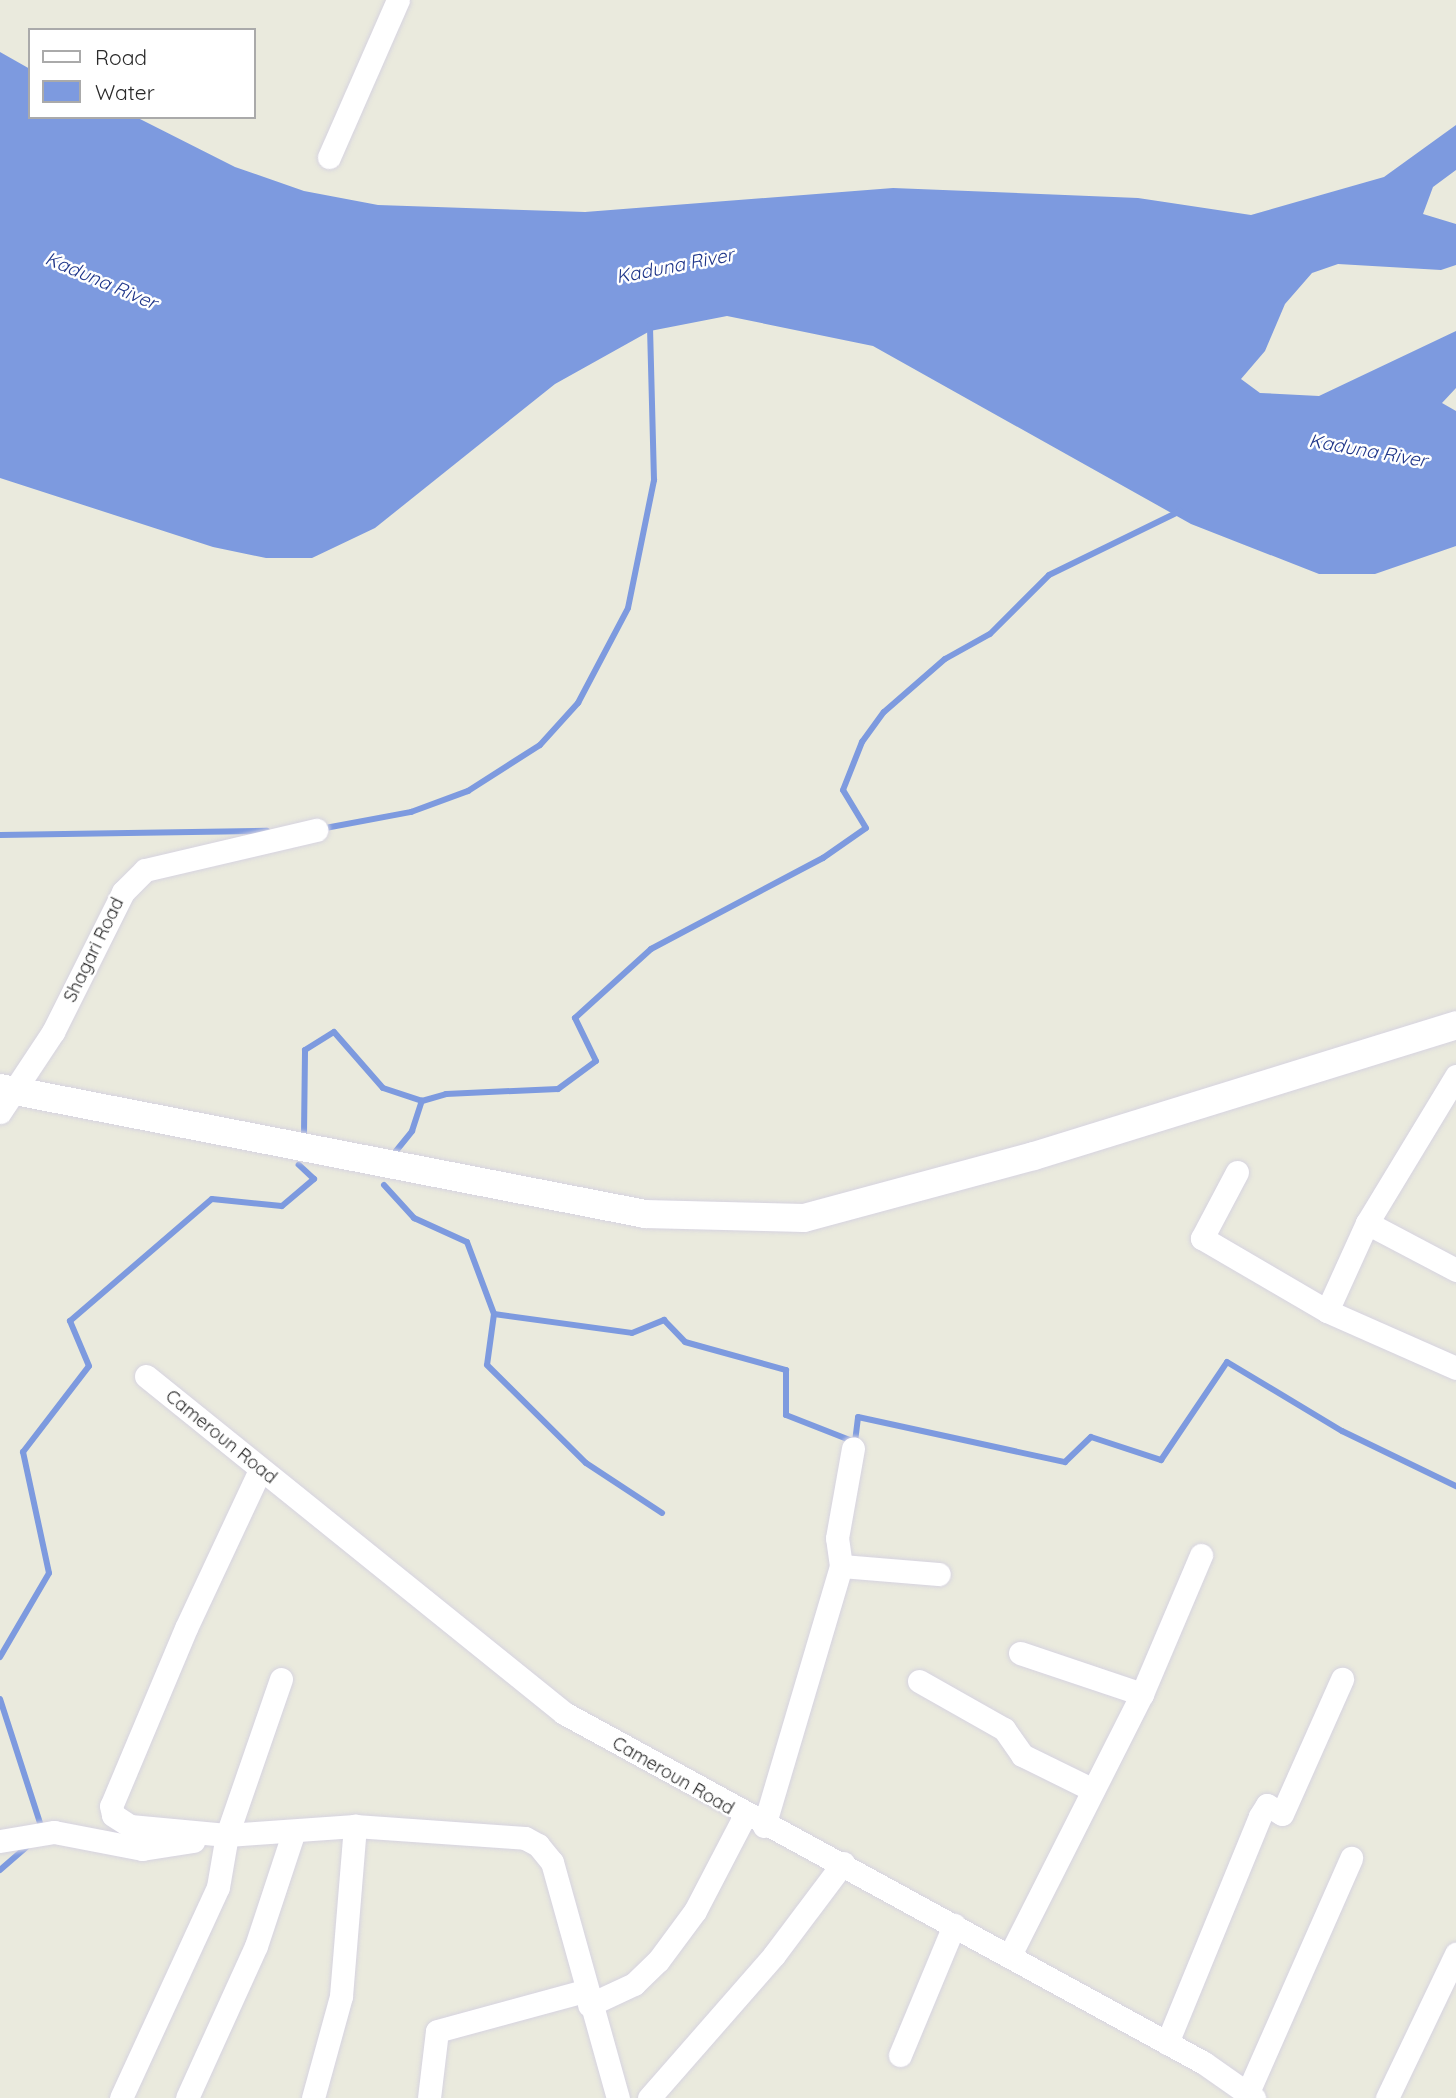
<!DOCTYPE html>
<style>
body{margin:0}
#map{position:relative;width:1456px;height:2098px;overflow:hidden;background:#eaeadd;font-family:Quicksand,sans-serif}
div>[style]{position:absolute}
.water>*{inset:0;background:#7d9adf}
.stream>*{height:6px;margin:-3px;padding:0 3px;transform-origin:3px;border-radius:3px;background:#7d9adf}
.roads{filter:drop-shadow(0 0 2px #d6d3e0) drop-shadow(0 0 2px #d6d3e0)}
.minor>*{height:23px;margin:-11.5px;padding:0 11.5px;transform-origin:11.5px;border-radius:11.5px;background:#fff}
.tertiary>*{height:28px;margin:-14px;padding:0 14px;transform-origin:14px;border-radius:14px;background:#fff}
span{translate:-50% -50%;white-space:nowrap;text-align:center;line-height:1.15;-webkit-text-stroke:5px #fff;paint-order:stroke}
.street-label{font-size:18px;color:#2a2a2a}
.water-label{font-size:19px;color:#1e3589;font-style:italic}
.legend{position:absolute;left:28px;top:28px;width:228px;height:91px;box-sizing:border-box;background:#fff;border:2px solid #aaa;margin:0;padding:9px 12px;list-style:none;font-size:21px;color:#2a2a2a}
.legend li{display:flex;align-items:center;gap:14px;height:35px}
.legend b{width:35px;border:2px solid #aaa}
</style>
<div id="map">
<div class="water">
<div style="clip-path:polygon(0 52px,30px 69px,30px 117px,136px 117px,235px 167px,304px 191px,378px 205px,585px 212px,893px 188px,1138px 198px,1251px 215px,1384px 177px,1456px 125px,1456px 170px,1433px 187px,1423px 214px,1456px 224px,1456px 265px,1441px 270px,1338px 264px,1312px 273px,1285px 304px,1265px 351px,1241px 379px,1260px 393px,1319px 396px,1456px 331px,1456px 388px,1442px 403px,1456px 411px,1456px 546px,1375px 574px,1319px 574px,1191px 524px,873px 346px,727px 316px,650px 331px,555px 384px,375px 528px,312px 558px,266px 558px,213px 547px,0 478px)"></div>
</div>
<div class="stream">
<div style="left:320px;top:829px;width:93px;rotate:-10.6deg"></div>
<div style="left:411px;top:812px;width:61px;rotate:-20.2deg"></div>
<div style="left:468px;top:791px;width:85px;rotate:-32.6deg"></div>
<div style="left:540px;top:745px;width:57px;rotate:-47.9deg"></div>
<div style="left:578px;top:703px;width:107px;rotate:-62.2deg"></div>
<div style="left:628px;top:608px;width:131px;rotate:-78.5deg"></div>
<div style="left:654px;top:480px;width:155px;rotate:-91.5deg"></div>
<div style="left:0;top:835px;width:267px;rotate:-0.9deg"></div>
<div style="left:304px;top:1134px;width:84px;rotate:-89.3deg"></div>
<div style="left:305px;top:1050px;width:34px;rotate:-32deg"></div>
<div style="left:334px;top:1032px;width:74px;rotate:48.8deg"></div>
<div style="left:383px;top:1088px;width:41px;rotate:18.4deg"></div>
<div style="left:422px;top:1101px;width:25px;rotate:-16deg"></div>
<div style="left:446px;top:1094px;width:112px;rotate:-2.6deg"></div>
<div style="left:558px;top:1089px;width:47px;rotate:-36.4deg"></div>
<div style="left:596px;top:1061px;width:48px;rotate:-116deg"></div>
<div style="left:575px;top:1018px;width:103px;rotate:-42.2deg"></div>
<div style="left:651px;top:949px;width:195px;rotate:-27.9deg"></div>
<div style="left:823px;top:858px;width:52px;rotate:-34.9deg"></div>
<div style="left:866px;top:828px;width:44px;rotate:-121.2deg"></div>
<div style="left:843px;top:790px;width:52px;rotate:-68.4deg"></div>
<div style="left:862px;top:742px;width:37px;rotate:-54deg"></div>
<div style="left:884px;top:712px;width:81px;rotate:-41deg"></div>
<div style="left:945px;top:659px;width:51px;rotate:-29.1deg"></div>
<div style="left:990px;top:634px;width:83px;rotate:-45deg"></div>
<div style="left:1049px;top:575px;width:146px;rotate:-26deg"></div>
<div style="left:392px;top:1156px;width:32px;rotate:-51deg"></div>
<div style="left:412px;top:1131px;width:32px;rotate:-72deg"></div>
<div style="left:384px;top:1185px;width:45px;rotate:47.7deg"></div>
<div style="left:414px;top:1218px;width:58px;rotate:24.4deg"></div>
<div style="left:467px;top:1242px;width:77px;rotate:69.4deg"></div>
<div style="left:494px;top:1314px;width:51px;rotate:97.8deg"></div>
<div style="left:487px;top:1365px;width:139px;rotate:44.7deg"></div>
<div style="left:586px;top:1463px;width:91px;rotate:33.3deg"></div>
<div style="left:494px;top:1314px;width:139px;rotate:7.8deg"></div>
<div style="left:632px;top:1333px;width:35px;rotate:-22deg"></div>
<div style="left:664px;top:1320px;width:30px;rotate:46deg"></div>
<div style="left:685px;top:1342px;width:105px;rotate:15.5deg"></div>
<div style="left:786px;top:1370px;width:45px;rotate:90deg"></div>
<div style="left:786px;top:1415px;width:74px;rotate:21.4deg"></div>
<div style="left:855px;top:1442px;width:25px;rotate:-83deg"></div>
<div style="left:858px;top:1417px;width:212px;rotate:12.3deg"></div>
<div style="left:1065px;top:1462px;width:36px;rotate:-44deg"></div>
<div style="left:1091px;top:1437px;width:74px;rotate:18.2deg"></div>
<div style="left:1161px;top:1460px;width:118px;rotate:-56deg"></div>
<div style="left:1227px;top:1362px;width:134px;rotate:31deg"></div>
<div style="left:1342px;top:1431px;width:127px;rotate:25.8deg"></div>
<div style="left:0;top:1657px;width:97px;rotate:-59.7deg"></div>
<div style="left:49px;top:1573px;width:124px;rotate:-102.1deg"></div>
<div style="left:23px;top:1452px;width:108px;rotate:-52.5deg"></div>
<div style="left:89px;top:1366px;width:49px;rotate:-112.9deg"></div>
<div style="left:70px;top:1321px;width:187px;rotate:-40.7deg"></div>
<div style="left:212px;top:1199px;width:70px;rotate:5.7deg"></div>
<div style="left:282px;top:1206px;width:42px;rotate:-40.2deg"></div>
<div style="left:314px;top:1179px;width:21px;rotate:-137deg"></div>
<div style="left:0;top:1699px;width:137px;rotate:72.1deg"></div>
<div style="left:0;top:1870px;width:40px;rotate:-41deg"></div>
</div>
<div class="roads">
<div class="minor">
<div style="left:329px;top:157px;width:171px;rotate:-66.3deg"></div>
<div style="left:0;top:1112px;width:96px;rotate:-56.5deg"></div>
<div style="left:53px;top:1032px;width:157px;rotate:-63.4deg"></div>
<div style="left:123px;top:892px;width:31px;rotate:-45deg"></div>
<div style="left:145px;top:870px;width:176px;rotate:-13.2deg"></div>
<div style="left:1237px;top:1172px;width:75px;rotate:117.9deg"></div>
<div style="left:1202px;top:1238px;width:145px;rotate:30.3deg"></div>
<div style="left:1327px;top:1311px;width:141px;rotate:23.8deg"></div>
<div style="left:1367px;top:1223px;width:101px;rotate:27.8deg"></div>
<div style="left:1327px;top:1311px;width:97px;rotate:-65.6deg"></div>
<div style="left:1367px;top:1223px;width:172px;rotate:-58.8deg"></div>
<div style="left:146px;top:1376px;width:537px;rotate:38.88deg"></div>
<div style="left:564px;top:1713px;width:729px;rotate:28.67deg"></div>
<div style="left:1204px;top:2063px;width:61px;rotate:35deg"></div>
<div style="left:260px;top:1470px;width:174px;rotate:115.1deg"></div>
<div style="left:186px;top:1628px;width:193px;rotate:112.8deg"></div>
<div style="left:111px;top:1806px;width:9px;rotate:77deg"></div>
<div style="left:113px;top:1815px;width:20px;rotate:33deg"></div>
<div style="left:130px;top:1826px;width:97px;rotate:5.3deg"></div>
<div style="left:227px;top:1835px;width:128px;rotate:-4deg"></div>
<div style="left:355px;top:1826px;width:170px;rotate:4deg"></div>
<div style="left:525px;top:1838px;width:15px;rotate:28deg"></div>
<div style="left:538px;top:1845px;width:22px;rotate:51deg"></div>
<div style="left:552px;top:1862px;width:245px;rotate:74.4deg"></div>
<div style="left:841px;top:1566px;width:98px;rotate:4.7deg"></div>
<div style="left:1020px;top:1653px;width:129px;rotate:18.6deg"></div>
<div style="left:919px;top:1681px;width:98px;rotate:29.5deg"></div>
<div style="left:1004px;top:1729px;width:32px;rotate:55deg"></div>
<div style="left:1022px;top:1755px;width:79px;rotate:26.2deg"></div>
<div style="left:764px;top:1826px;width:271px;rotate:-73.5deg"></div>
<div style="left:841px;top:1566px;width:28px;rotate:-98deg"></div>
<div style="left:837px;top:1538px;width:91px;rotate:-79.9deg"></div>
<div style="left:0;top:1841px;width:55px;rotate:-9.5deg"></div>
<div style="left:54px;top:1832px;width:90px;rotate:10.9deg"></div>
<div style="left:142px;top:1849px;width:52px;rotate:-8.9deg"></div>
<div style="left:1010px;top:1955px;width:292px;rotate:-63.2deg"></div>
<div style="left:1142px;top:1694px;width:151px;rotate:-67deg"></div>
<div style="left:589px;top:2005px;width:50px;rotate:-25deg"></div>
<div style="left:634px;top:1984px;width:33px;rotate:-44deg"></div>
<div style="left:658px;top:1961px;width:62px;rotate:-53.5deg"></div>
<div style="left:695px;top:1911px;width:106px;rotate:-62.5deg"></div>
<div style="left:1167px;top:2043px;width:245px;rotate:-67.7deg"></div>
<div style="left:1260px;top:1816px;width:13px;rotate:-58deg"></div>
<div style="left:1267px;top:1805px;width:17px;rotate:31deg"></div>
<div style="left:1282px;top:1814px;width:148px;rotate:-66deg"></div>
<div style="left:900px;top:2055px;width:141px;rotate:-67.4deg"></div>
<div style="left:1248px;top:2092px;width:256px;rotate:-66.2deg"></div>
<div style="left:121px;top:2098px;width:232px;rotate:-65.3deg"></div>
<div style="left:218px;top:1887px;width:53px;rotate:-80.2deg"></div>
<div style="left:227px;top:1835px;width:165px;rotate:-70.9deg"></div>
<div style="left:187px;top:2098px;width:167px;rotate:-65.6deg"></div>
<div style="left:256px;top:1946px;width:118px;rotate:-71.7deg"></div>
<div style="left:313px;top:2098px;width:106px;rotate:-74.6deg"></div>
<div style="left:341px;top:1996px;width:171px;rotate:-85.3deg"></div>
<div style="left:429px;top:2098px;width:67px;rotate:-83.2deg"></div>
<div style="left:437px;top:2031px;width:152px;rotate:-15.2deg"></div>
<div style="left:649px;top:2098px;width:190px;rotate:-48.8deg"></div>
<div style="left:774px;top:1955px;width:115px;rotate:-53.1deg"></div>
<div style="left:1387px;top:2098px;width:160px;rotate:-64.4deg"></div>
</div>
<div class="tertiary">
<div style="left:0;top:1088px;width:657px;rotate:11.05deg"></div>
<div style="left:645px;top:1214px;width:159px;rotate:1.4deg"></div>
<div style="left:804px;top:1218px;width:238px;rotate:-15.1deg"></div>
<div style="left:1034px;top:1156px;width:442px;rotate:-17.2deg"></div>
</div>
</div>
<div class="street-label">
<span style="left:94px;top:950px;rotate:-64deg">Shagari Road</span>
<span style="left:221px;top:1437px;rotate:39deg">Cameroun Road</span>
<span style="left:673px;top:1776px;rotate:30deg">Cameroun Road</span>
</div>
<div class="water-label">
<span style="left:675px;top:266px;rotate:-11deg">Kaduna River</span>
<span style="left:101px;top:281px;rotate:23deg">Kaduna River</span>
<span style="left:1368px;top:451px;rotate:10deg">Kaduna River</span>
</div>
<ul class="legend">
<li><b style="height:9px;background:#fff"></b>Road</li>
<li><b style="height:19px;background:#7d9adf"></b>Water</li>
</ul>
</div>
